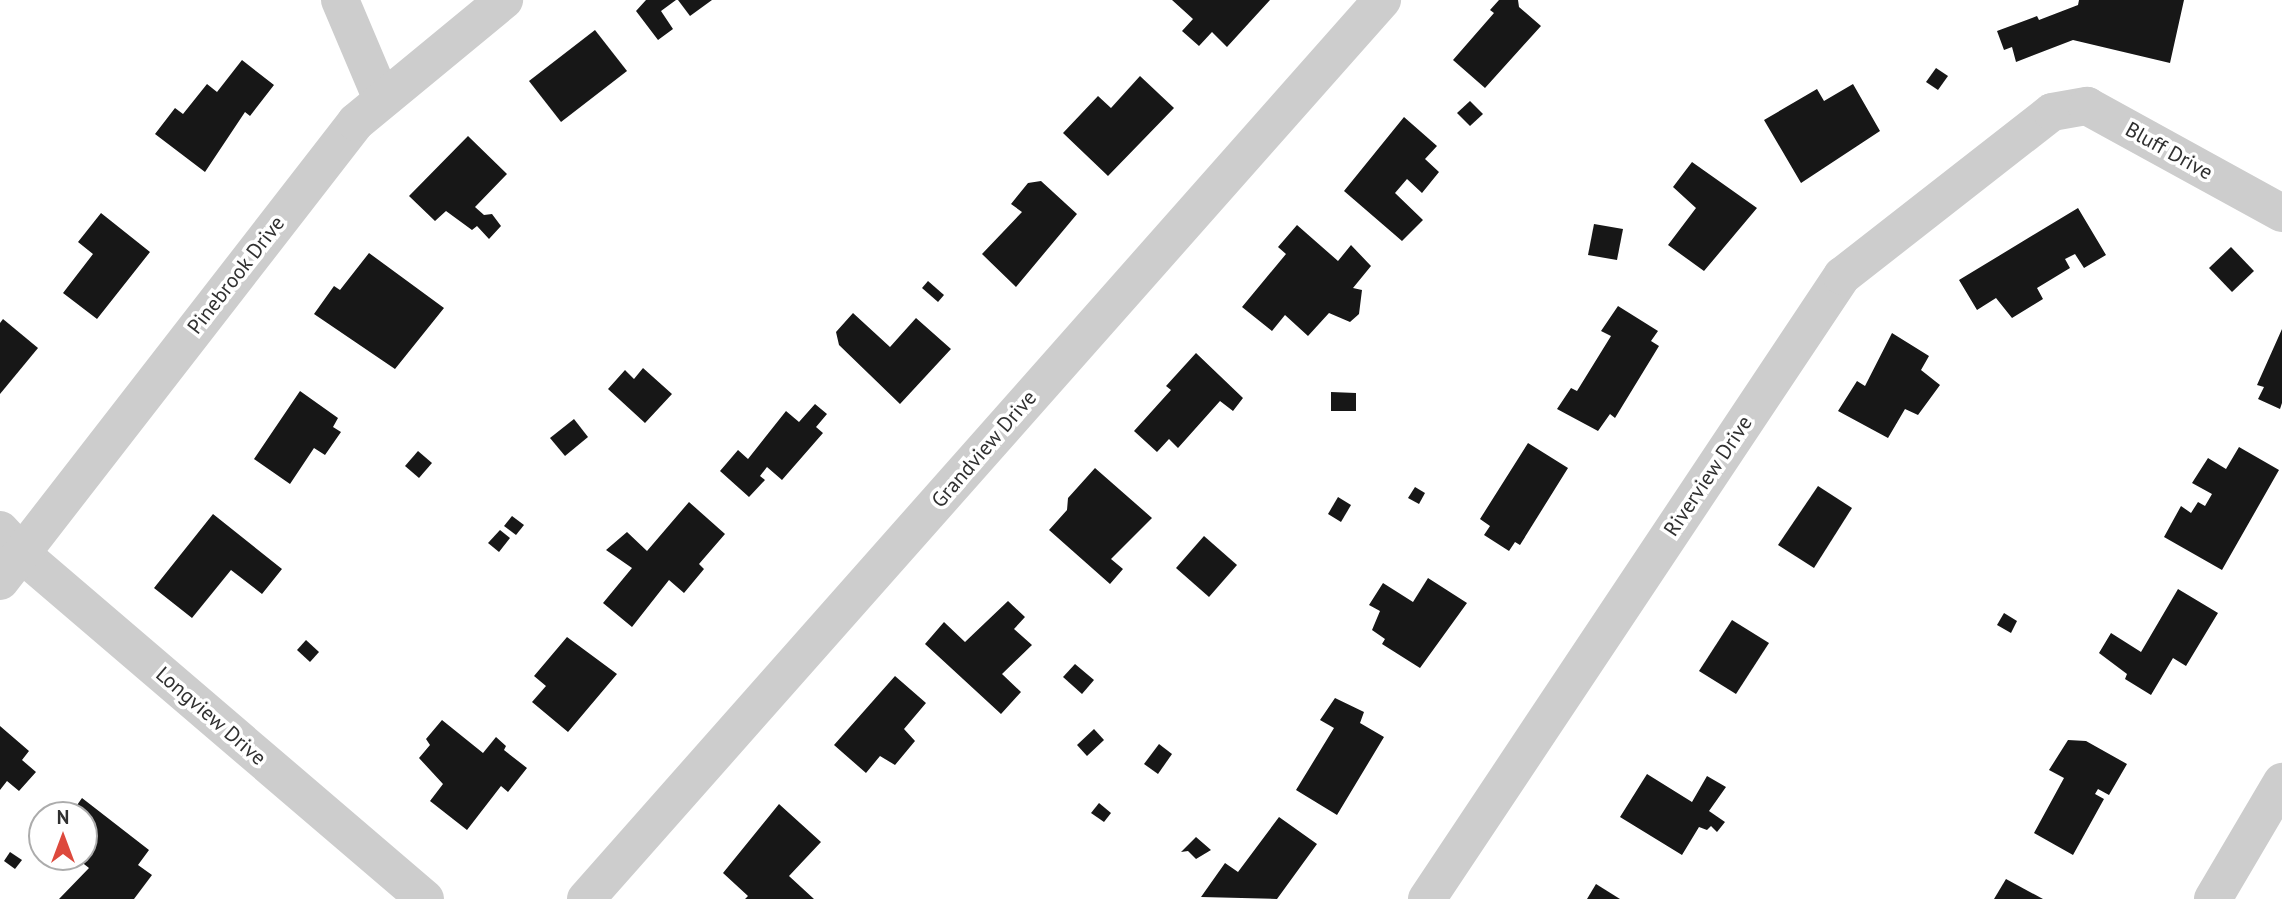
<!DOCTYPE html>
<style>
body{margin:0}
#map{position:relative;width:2282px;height:899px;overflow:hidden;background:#fff;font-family:"PT Sans",sans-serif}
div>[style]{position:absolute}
.building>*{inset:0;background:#171717}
.minor>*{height:38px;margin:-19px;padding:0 19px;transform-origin:19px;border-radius:19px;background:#cdcdcd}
span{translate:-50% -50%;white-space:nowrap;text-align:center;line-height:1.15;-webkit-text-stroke:7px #fff;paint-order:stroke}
.street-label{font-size:21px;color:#303030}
.north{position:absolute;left:28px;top:801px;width:70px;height:70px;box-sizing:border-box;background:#fff;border:2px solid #acacac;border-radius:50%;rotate:0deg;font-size:19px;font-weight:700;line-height:28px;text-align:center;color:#303030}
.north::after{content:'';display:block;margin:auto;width:24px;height:32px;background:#dd493d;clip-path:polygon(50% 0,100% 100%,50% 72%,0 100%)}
</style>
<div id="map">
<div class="building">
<div style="clip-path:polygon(646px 0,676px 0,661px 11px,673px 29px,658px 40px,636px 11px)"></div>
<div style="clip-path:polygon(678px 0,712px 0,690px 16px)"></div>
<div style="clip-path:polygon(1172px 0,1270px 0,1227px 47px,1212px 32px,1199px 46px,1182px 31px,1193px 19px)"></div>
<div style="clip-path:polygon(1499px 0,1518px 0,1519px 7px,1541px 26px,1485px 88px,1453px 60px,1494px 13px,1490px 10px)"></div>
<div style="clip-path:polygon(2079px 0,2184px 0,2170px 63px,2073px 40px,2016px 62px,2012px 47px,2004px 50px,1997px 31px,2037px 16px,2039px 20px,2078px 5px)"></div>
<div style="clip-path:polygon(595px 30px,627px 71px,561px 122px,529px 81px)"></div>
<div style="clip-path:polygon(242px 60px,274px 85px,250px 116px,245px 112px,205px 172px,155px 134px,175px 108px,183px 114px,207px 84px,217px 92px)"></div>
<div style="clip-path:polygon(1936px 68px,1948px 76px,1938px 90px,1926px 82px)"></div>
<div style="clip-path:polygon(1140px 76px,1174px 108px,1108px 176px,1063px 133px,1098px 96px,1111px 108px)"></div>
<div style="clip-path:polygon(1853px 84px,1880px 131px,1801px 183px,1764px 120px,1817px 89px,1824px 101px)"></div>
<div style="clip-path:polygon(1470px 101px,1483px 114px,1470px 126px,1457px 113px)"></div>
<div style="clip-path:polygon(1404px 117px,1437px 146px,1425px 159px,1439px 172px,1422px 193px,1407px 179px,1395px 193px,1423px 220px,1402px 241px,1344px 191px)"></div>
<div style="clip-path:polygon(468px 136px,507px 174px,475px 207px,484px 215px,492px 214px,501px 226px,489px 239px,477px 226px,472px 230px,446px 211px,435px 221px,409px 196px)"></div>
<div style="clip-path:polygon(1692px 162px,1757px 208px,1704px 271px,1668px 245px,1696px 208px,1673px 187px)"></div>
<div style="clip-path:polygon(1041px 181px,1077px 214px,1016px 287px,982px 254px,1022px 212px,1011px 204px,1028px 183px)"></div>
<div style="clip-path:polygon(2078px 208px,2106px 255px,2084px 268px,2075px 254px,2065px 259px,2070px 268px,2037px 288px,2043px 299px,2012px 318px,1996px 298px,1977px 310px,1959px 280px)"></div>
<div style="clip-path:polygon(101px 213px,150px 252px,97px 319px,63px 293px,93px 254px,78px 242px)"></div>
<div style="clip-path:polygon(1594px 224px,1623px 229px,1617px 260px,1588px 255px)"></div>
<div style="clip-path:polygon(1297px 225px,1338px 261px,1351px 245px,1371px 266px,1353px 288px,1362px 290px,1359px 314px,1350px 322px,1329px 313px,1308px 336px,1285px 315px,1272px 331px,1242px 307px,1286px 254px,1278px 247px)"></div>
<div style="clip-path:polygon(2231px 247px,2254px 271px,2232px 292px,2209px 268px)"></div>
<div style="clip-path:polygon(369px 253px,444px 308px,395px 369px,314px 314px,334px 286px,340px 290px)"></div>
<div style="clip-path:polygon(928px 281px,944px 295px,938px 302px,922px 288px)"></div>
<div style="clip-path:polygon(1618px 306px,1658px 331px,1651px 341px,1659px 346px,1615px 418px,1610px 414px,1598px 431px,1557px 409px,1571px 388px,1577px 391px,1611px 336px,1601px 331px)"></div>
<div style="clip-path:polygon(853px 313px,890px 347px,916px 318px,951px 349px,900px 404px,839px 345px,836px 332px)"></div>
<div style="clip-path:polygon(3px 319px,38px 348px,0 394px,0 323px)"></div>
<div style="clip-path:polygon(2282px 329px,2282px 403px,2280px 409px,2258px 399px,2264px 387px,2257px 385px)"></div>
<div style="clip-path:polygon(1892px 333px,1929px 356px,1921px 370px,1940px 385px,1918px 415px,1905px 409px,1888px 438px,1838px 411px,1857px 381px,1865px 386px)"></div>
<div style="clip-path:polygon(1196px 353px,1243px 398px,1233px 411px,1220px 401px,1178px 448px,1169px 439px,1157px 452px,1134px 431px,1171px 390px,1166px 386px)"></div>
<div style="clip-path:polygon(643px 368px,672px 394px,645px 423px,608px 389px,625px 370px,634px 379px)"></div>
<div style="clip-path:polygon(300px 391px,338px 418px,333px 427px,341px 432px,325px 455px,314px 448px,290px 484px,254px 459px)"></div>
<div style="clip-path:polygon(1331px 392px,1356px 393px,1356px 411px,1331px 411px)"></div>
<div style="clip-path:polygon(815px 404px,827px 414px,816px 427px,823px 433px,782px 480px,767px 467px,760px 476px,765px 480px,749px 497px,720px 471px,738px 450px,748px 459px,786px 411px,799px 422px)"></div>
<div style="clip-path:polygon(574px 419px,588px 437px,565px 456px,550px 438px)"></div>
<div style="clip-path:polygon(1528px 443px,1568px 468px,1520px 545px,1515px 542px,1509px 551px,1484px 535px,1490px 526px,1480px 519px)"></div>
<div style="clip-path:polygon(2239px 447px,2279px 470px,2222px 570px,2164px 537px,2181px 506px,2191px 513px,2198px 502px,2205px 506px,2212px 494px,2192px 483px,2208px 458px,2226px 469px)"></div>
<div style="clip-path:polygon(418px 451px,432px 463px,419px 478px,405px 466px)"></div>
<div style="clip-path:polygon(1095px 468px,1152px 518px,1111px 559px,1123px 569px,1110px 584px,1049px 530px,1067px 510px,1068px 498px)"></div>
<div style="clip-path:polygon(1818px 486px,1852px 508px,1814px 568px,1778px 545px)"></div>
<div style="clip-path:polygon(1415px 487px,1425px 493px,1419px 504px,1408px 498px)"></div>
<div style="clip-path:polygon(1338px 497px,1351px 505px,1341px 522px,1328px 514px)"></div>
<div style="clip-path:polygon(689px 502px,725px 534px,699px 564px,704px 569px,684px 593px,669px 580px,632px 627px,603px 603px,632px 568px,606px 550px,627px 532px,647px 551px)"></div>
<div style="clip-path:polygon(213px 514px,282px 569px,262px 594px,231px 570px,192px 618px,154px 588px)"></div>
<div style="clip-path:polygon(512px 516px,524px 525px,516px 535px,504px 526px)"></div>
<div style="clip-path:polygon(500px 530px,510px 538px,499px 552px,488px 543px)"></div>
<div style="clip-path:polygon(1204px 536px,1237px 565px,1209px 597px,1176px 568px)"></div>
<div style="clip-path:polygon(1428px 578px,1467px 603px,1420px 668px,1382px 644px,1385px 639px,1372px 630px,1380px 611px,1369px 605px,1383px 583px,1413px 602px)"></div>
<div style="clip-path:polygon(2178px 589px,2218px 613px,2186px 666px,2173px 658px,2151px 695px,2125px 679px,2127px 674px,2099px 653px,2111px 633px,2141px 652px)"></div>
<div style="clip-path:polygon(1008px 601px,1025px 617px,1014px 629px,1032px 645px,1002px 674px,1021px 692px,1001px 714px,925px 644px,944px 622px,965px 642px)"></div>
<div style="clip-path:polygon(2004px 613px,2017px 621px,2011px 633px,1997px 625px)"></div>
<div style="clip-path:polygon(1732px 620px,1769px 643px,1736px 694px,1699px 671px)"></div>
<div style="clip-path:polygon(567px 637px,617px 674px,568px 732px,532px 702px,546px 686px,534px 676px)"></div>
<div style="clip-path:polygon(306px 640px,319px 652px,310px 662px,297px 650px)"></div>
<div style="clip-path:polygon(1075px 664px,1094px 680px,1082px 694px,1063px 677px)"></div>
<div style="clip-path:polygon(895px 676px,926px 703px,904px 729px,915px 741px,895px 765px,880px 756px,866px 773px,834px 745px)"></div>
<div style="clip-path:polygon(1335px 698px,1364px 712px,1360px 723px,1384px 737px,1337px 815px,1296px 790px,1334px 728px,1320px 720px)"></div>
<div style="clip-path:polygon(442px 720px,483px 753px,496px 737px,506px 746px,504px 750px,527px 768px,508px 792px,501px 786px,467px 830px,430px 801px,443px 784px,419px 758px,430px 745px,426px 739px)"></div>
<div style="clip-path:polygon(0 726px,29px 751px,22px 760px,36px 772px,19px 791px,7px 781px,0 790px)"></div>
<div style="clip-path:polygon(1094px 729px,1104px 740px,1087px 756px,1077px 745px)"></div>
<div style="clip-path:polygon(2068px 740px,2086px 741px,2127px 764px,2109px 795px,2098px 789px,2095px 794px,2104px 799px,2073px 855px,2034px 833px,2064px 778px,2049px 770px)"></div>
<div style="clip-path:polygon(1159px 744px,1172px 754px,1158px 774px,1144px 764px)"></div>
<div style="clip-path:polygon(1647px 774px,1692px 802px,1707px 776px,1726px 787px,1709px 811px,1725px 822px,1717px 832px,1711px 826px,1707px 830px,1699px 827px,1682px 855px,1620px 817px)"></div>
<div style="clip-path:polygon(82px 798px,149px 850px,138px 865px,152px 875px,134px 899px,59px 899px,89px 868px,75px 857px,84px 857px,84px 815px,70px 815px)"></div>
<div style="clip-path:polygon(1099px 803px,1111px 813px,1104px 822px,1091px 813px)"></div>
<div style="clip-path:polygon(779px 804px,821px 842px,789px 876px,814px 899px,745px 899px,748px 896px,723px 873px)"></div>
<div style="clip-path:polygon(1279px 817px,1317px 844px,1277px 899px,1201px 897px,1225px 863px,1238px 872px)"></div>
<div style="clip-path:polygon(1196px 837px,1211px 850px,1196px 859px,1188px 851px,1181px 852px)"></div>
<div style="clip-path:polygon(10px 852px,22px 860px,15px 869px,4px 861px)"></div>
<div style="clip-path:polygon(2006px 879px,2043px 899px,1994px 899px)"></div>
<div style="clip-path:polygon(1596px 884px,1620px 899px,1587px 899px)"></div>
</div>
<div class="minor">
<div style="left:340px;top:0;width:105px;rotate:67.1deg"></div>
<div style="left:0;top:530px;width:34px;rotate:47deg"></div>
<div style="left:23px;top:555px;width:529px;rotate:40.55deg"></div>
<div style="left:0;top:581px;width:581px;rotate:-52.2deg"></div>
<div style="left:356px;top:122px;width:192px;rotate:-39.5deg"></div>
<div style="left:586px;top:899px;width:1201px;rotate:-48.48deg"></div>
<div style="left:1427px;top:899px;width:749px;rotate:-56.33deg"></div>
<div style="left:1842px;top:276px;width:266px;rotate:-38deg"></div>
<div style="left:2052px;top:112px;width:36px;rotate:-10deg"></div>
<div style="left:2087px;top:106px;width:222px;rotate:28.8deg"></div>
<div style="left:2213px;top:899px;width:136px;rotate:-59.5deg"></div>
</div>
<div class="street-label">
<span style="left:2169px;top:151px;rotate:29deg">Bluff Drive</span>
<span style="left:236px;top:275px;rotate:-52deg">Pinebrook Drive</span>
<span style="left:984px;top:449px;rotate:-49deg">Grandview Drive</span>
<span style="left:1708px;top:476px;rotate:-56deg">Riverview Drive</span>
<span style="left:211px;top:716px;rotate:41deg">Longview Drive</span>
</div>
<div class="north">N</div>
</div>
